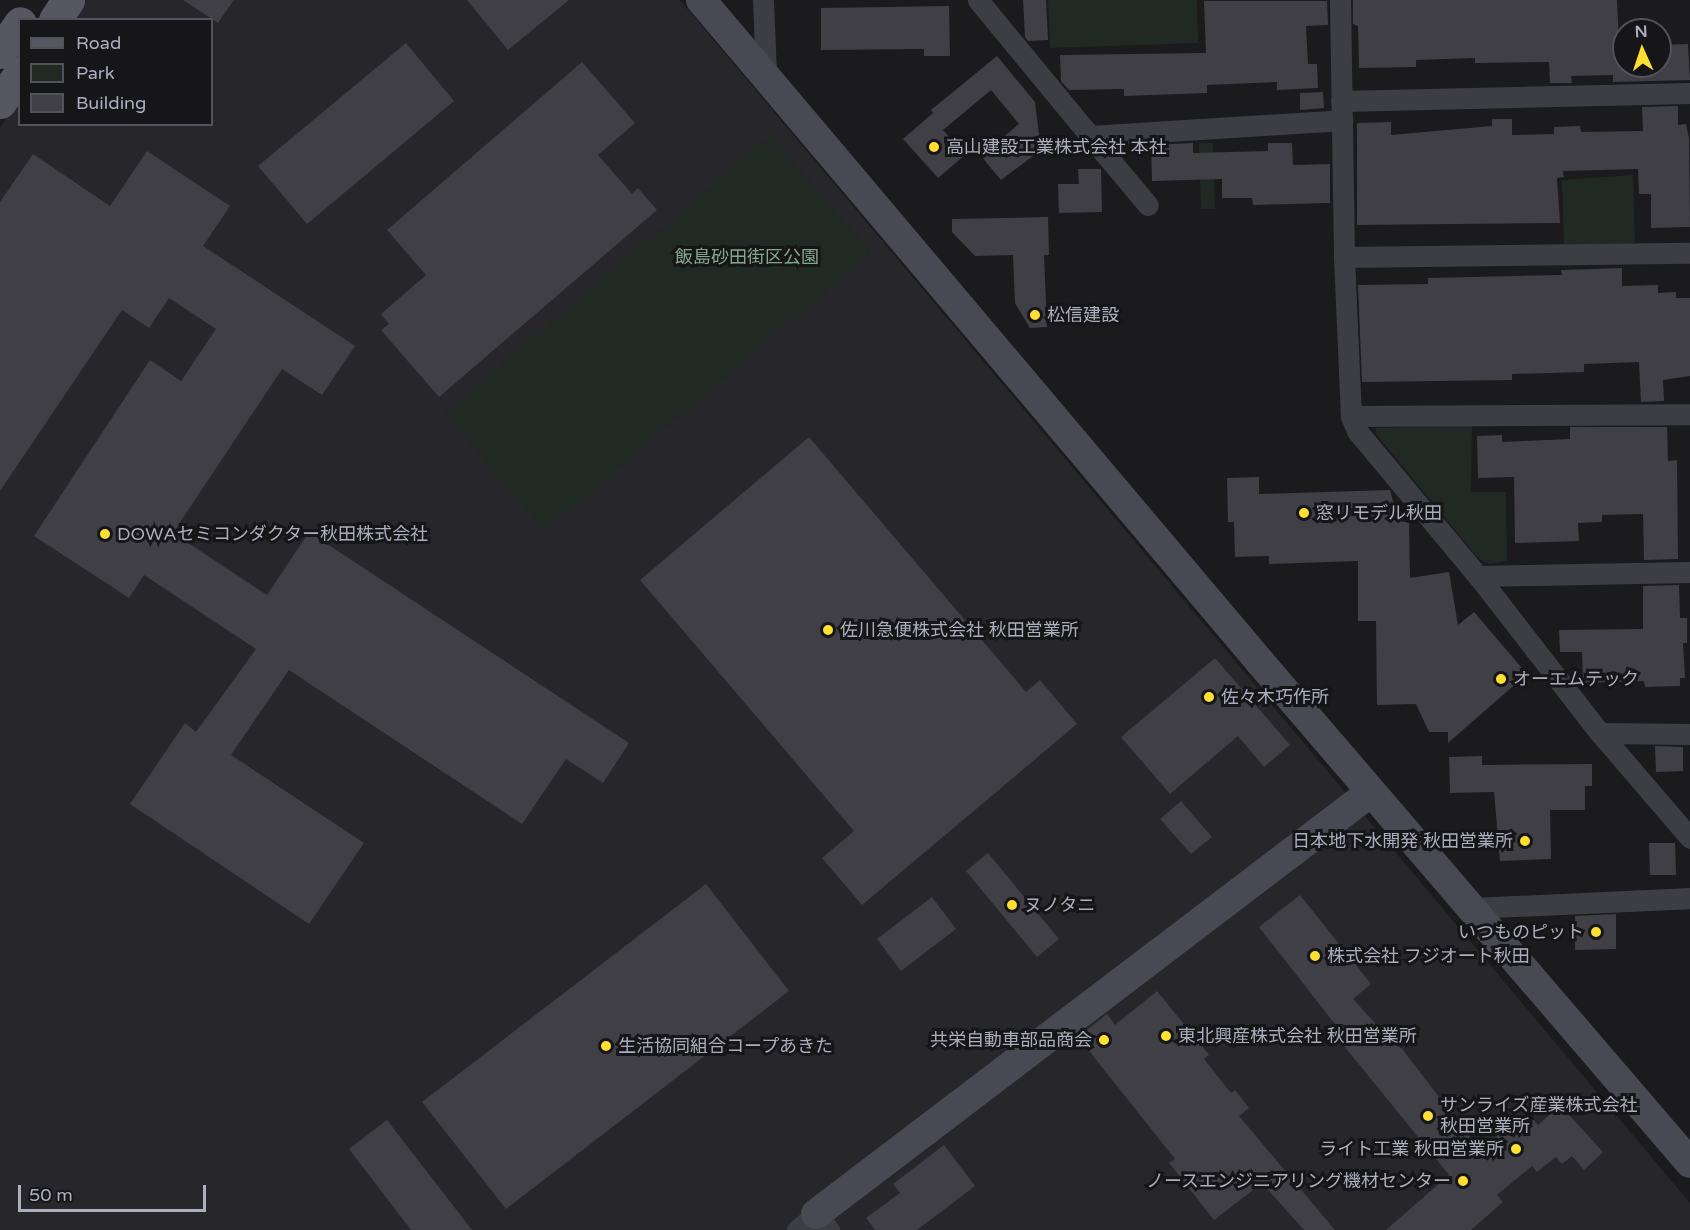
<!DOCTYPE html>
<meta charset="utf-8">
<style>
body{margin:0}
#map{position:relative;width:1690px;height:1230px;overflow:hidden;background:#1b1a1d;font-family:"Varela Round","Noto Sans JP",sans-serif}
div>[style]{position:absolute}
.built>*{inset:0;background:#27262a}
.green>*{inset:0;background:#202923}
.building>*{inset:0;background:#403f45}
.street>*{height:21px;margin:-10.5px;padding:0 10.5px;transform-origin:10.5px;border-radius:10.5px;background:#3d3d44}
.secondary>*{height:30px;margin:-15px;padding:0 15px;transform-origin:15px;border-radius:15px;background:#494953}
.primary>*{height:33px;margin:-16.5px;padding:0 16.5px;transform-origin:16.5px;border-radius:16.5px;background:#575762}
.dots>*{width:16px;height:16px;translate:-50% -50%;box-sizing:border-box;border:3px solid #161518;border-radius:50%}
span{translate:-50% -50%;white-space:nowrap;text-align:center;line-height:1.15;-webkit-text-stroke:6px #161518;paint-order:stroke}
.poi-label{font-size:18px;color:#acaebd}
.left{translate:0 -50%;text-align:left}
.right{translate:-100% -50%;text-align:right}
.park-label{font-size:18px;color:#82a98c}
.legend{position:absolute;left:18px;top:18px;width:195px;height:108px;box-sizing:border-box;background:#161518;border:2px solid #52525a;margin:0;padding:8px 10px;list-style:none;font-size:18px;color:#acaebd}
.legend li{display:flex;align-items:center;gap:12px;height:30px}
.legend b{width:30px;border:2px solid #52525a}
.north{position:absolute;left:1612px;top:18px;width:60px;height:60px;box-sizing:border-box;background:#161518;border:2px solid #52525a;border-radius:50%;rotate:357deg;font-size:16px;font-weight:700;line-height:24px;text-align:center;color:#acaebd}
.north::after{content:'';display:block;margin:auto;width:21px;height:27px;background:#ffdf31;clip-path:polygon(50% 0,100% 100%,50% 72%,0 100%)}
.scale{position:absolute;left:18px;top:1185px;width:188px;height:27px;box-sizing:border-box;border:3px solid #acaebd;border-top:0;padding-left:8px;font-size:18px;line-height:21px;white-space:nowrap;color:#acaebd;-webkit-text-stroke:4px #161518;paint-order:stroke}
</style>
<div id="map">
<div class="built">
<div style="clip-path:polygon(87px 0,680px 0,1690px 1203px,1690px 1230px,0 1230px,0 128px,19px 99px,20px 124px,212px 124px,212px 20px,74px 19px)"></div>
</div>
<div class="green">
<div style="clip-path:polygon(1048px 0,1197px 0,1198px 43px,1050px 48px)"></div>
<div style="clip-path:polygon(771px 135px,871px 253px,545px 531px,444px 414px)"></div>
<div style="clip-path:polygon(1199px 143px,1213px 143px,1215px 209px,1201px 209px)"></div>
<div style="clip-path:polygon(1633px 175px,1635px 243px,1564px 245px,1562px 180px)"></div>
<div style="clip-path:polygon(1472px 426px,1471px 492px,1506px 492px,1507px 561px,1488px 564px,1477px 557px,1376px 434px,1376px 428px)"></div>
</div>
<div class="building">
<div style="clip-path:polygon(183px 0,234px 0,218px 23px)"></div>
<div style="clip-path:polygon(467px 0,569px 0,508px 50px)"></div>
<div style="clip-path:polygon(1023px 0,1046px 0,1048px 40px,1028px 41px,1025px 37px)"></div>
<div style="clip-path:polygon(1353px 0,1617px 0,1620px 63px,1624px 66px,1660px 66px,1660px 45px,1688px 44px,1690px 80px,1613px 82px,1613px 75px,1571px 76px,1572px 83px,1550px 83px,1549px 62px,1475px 63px,1475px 58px,1416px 60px,1416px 67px,1359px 68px,1358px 26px,1353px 24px)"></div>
<div style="clip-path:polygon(1204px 1px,1327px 1px,1328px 25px,1306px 26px,1308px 64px,1317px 64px,1318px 88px,1277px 90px,1277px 82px,1207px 85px,1207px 93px,1124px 96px,1124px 89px,1069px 90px,1061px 81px,1060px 55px,1206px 53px)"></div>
<div style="clip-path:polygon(949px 6px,950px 56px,924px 56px,924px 49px,821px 50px,821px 8px)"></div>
<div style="clip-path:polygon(406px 43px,454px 101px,307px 224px,258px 166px)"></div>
<div style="clip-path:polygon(997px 56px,1035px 102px,1041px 150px,1001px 180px,981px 156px,1019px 124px,991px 90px,943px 130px,965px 155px,938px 178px,903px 139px,933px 113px,931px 110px)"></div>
<div style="clip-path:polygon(582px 62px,635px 123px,598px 155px,632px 194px,638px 188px,657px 210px,439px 397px,381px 330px,389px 324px,381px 314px,426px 275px,387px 230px)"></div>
<div style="clip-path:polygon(1323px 92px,1324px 108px,1300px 110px,1300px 93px)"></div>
<div style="clip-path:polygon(1678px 106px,1678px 125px,1686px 124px,1689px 138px,1690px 227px,1651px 228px,1651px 194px,1639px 194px,1638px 169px,1563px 171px,1564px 177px,1557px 178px,1560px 223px,1357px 225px,1357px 123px,1391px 122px,1391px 135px,1492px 126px,1492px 119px,1512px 119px,1512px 135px,1554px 134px,1554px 127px,1580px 126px,1581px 132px,1643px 131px,1642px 107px)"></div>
<div style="clip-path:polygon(1193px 143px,1193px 153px,1268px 151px,1268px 143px,1292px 143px,1293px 165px,1330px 164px,1330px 203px,1253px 205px,1252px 198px,1222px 198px,1222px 179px,1152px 181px,1151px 145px)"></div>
<div style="clip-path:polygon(147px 151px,230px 206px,203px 246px,355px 346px,322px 395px,282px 369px,173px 533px,267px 595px,309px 532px,629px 743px,603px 783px,566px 759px,522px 824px,289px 670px,231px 755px,364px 843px,309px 924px,130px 804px,185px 723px,196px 732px,256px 649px,144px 575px,129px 598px,34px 536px,150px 360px,181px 381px,216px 329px,169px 298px,149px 328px,122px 310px,0 491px,0 202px,33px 154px,110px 206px)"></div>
<div style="clip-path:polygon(1078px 169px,1101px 169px,1102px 212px,1059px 213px,1058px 184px,1079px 184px)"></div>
<div style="clip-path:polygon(1048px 217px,1049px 255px,1044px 255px,1047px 327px,1030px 328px,1015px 303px,1013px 255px,975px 256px,952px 232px,952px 219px)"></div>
<div style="clip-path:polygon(1622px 268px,1622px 286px,1658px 285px,1658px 293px,1676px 292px,1676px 298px,1690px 298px,1690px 376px,1663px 380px,1664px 401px,1641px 402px,1639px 362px,1584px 364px,1584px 372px,1512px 374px,1512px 380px,1362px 382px,1358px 285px,1428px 284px,1428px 278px,1562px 275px,1561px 270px)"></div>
<div style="clip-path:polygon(1570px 427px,1667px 427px,1668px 461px,1677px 460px,1678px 559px,1644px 560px,1643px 514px,1602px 515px,1602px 522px,1578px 523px,1579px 541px,1515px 543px,1514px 477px,1478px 478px,1477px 436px,1502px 435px,1502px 442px,1570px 439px)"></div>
<div style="clip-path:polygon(809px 437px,1026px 692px,1040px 680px,1077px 724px,862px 905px,822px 858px,854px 831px,640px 580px)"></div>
<div style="clip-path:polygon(1259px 477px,1259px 494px,1390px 490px,1394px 505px,1402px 505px,1402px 522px,1409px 522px,1410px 578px,1449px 572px,1458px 625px,1474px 612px,1527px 674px,1448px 743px,1448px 732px,1429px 732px,1416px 704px,1377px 705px,1376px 621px,1358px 621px,1358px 561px,1269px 564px,1269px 556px,1235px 557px,1234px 522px,1228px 522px,1227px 478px)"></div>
<div style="clip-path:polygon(1679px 585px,1680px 618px,1687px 618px,1687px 643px,1683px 643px,1685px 678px,1680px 678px,1680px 686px,1645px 687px,1644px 681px,1583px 683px,1582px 652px,1560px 652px,1559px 630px,1643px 629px,1643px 586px)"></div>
<div style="clip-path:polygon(1215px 658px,1290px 745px,1264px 767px,1238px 736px,1170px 794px,1121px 737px)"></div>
<div style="clip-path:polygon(1655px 746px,1683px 747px,1683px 771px,1656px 772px)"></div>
<div style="clip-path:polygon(1482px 756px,1482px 765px,1592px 764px,1592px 786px,1585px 786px,1585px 810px,1550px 810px,1551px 859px,1500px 861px,1494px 792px,1450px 793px,1449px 757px)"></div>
<div style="clip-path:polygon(1181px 801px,1212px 837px,1191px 854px,1160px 819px)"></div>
<div style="clip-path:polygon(1649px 843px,1675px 843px,1676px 875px,1650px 875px)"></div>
<div style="clip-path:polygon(988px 853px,1059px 939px,1037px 957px,966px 871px)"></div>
<div style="clip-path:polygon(706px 884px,789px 991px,506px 1209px,422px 1102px)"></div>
<div style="clip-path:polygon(1300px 895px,1371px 984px,1353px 999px,1393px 1043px,1396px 1041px,1480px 1150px,1527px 1112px,1538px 1125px,1560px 1105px,1603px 1152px,1584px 1170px,1572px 1156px,1562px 1164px,1556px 1157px,1537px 1172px,1532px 1166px,1497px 1195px,1503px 1202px,1471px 1230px,1386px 1230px,1449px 1175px,1340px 1041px,1345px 1037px,1259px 927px)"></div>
<div style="clip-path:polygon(932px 897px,956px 929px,901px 971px,877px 939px)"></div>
<div style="clip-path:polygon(1616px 914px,1616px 949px,1575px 950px,1575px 916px)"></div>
<div style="clip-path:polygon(1157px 991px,1209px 1055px,1204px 1059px,1231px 1093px,1235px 1090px,1249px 1108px,1239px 1116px,1335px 1230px,1304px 1230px,1262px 1183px,1214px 1220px,1169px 1163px,1175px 1159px,1078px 1037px,1107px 1014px,1115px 1025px)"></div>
<div style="clip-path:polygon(387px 1120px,472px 1230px,411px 1230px,349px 1149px)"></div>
<div style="clip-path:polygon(944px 1145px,975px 1186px,917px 1230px,875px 1230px,866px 1218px,900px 1193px,893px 1184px)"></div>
</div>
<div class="street">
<div style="left:763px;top:0;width:76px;rotate:87.7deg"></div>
<div style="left:978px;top:0;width:176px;rotate:50.5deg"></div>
<div style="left:1090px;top:136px;width:253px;rotate:-3.6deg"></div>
<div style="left:1340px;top:0;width:257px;rotate:89.1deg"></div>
<div style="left:1344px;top:257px;width:159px;rotate:87.5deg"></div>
<div style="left:1351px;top:416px;width:16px;rotate:68deg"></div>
<div style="left:1357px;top:431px;width:189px;rotate:50.2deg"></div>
<div style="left:1478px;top:576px;width:199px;rotate:52.2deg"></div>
<div style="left:1600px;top:733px;width:138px;rotate:49.4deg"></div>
<div style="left:1341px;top:101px;width:349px;rotate:-1.3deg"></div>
<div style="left:1090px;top:136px;width:90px;rotate:50deg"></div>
<div style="left:1344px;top:257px;width:346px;rotate:-0.7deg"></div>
<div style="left:1351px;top:416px;width:339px;rotate:-0.3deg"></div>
<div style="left:1478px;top:576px;width:212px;rotate:-1.1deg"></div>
<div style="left:1600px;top:733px;width:90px;rotate:0.6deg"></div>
<div style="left:1472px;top:908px;width:218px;rotate:-2.6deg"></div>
<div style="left:797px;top:1230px;width:25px;rotate:-40deg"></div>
<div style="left:816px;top:1214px;width:21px;rotate:51deg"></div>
</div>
<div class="secondary">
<div style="left:701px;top:0;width:866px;rotate:49.82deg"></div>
<div style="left:1260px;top:662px;width:660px;rotate:49.36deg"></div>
<div style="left:816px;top:1214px;width:697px;rotate:-37.25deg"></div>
</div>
<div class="primary">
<div style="left:55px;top:20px;width:24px;rotate:-57deg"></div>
<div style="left:0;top:52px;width:35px;rotate:-55deg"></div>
<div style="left:0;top:102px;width:35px;rotate:-55deg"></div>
</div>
<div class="dots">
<div style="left:934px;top:147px;background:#ffdf31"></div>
<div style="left:1035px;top:315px;background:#ffdf31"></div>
<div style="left:1304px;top:513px;background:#ffdf31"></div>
<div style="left:105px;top:534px;background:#ffdf31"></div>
<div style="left:828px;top:630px;background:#ffdf31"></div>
<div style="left:1501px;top:679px;background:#ffdf31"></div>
<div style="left:1209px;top:697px;background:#ffdf31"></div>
<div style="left:1525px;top:841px;background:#ffdf31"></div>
<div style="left:1012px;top:905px;background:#ffdf31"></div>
<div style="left:1596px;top:932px;background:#ffdf31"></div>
<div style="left:1315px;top:956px;background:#ffdf31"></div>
<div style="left:1166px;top:1036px;background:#ffdf31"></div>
<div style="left:1104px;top:1040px;background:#ffdf31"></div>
<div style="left:606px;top:1046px;background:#ffdf31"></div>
<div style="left:1428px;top:1116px;background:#ffdf31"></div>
<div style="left:1516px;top:1149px;background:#ffdf31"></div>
<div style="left:1463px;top:1181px;background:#ffdf31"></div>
</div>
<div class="poi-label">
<span class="left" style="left:946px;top:147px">高山建設工業株式会社 本社</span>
<span class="left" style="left:1047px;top:315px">松信建設</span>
<span class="left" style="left:1316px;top:513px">窓リモデル秋田</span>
<span class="left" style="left:117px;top:534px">DOWAセミコンダクター秋田株式会社</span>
<span class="left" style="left:840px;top:630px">佐川急便株式会社 秋田営業所</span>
<span class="left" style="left:1513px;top:679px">オーエムテック</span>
<span class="left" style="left:1221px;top:697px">佐々木巧作所</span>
<span class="right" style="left:1513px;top:841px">日本地下水開発 秋田営業所</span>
<span class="left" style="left:1024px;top:905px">ヌノタニ</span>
<span class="right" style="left:1584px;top:932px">いつものピット</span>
<span class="left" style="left:1327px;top:956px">株式会社 フジオート秋田</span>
<span class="left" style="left:1178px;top:1036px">東北興産株式会社 秋田営業所</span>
<span class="right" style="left:1092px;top:1040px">共栄自動車部品商会</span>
<span class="left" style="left:618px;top:1046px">生活協同組合コープあきた</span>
<span class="left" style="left:1440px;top:1116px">サンライズ産業株式会社<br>秋田営業所</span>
<span class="right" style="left:1504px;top:1149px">ライト工業 秋田営業所</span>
<span class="right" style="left:1451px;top:1181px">ノースエンジニアリング機材センター</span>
</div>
<div class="park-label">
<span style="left:747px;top:257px">飯島砂田街区公園</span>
</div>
<ul class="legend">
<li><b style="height:8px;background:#575762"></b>Road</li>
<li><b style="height:16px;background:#202923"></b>Park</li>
<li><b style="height:16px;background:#403f45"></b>Building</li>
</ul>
<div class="north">N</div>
<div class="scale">50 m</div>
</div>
